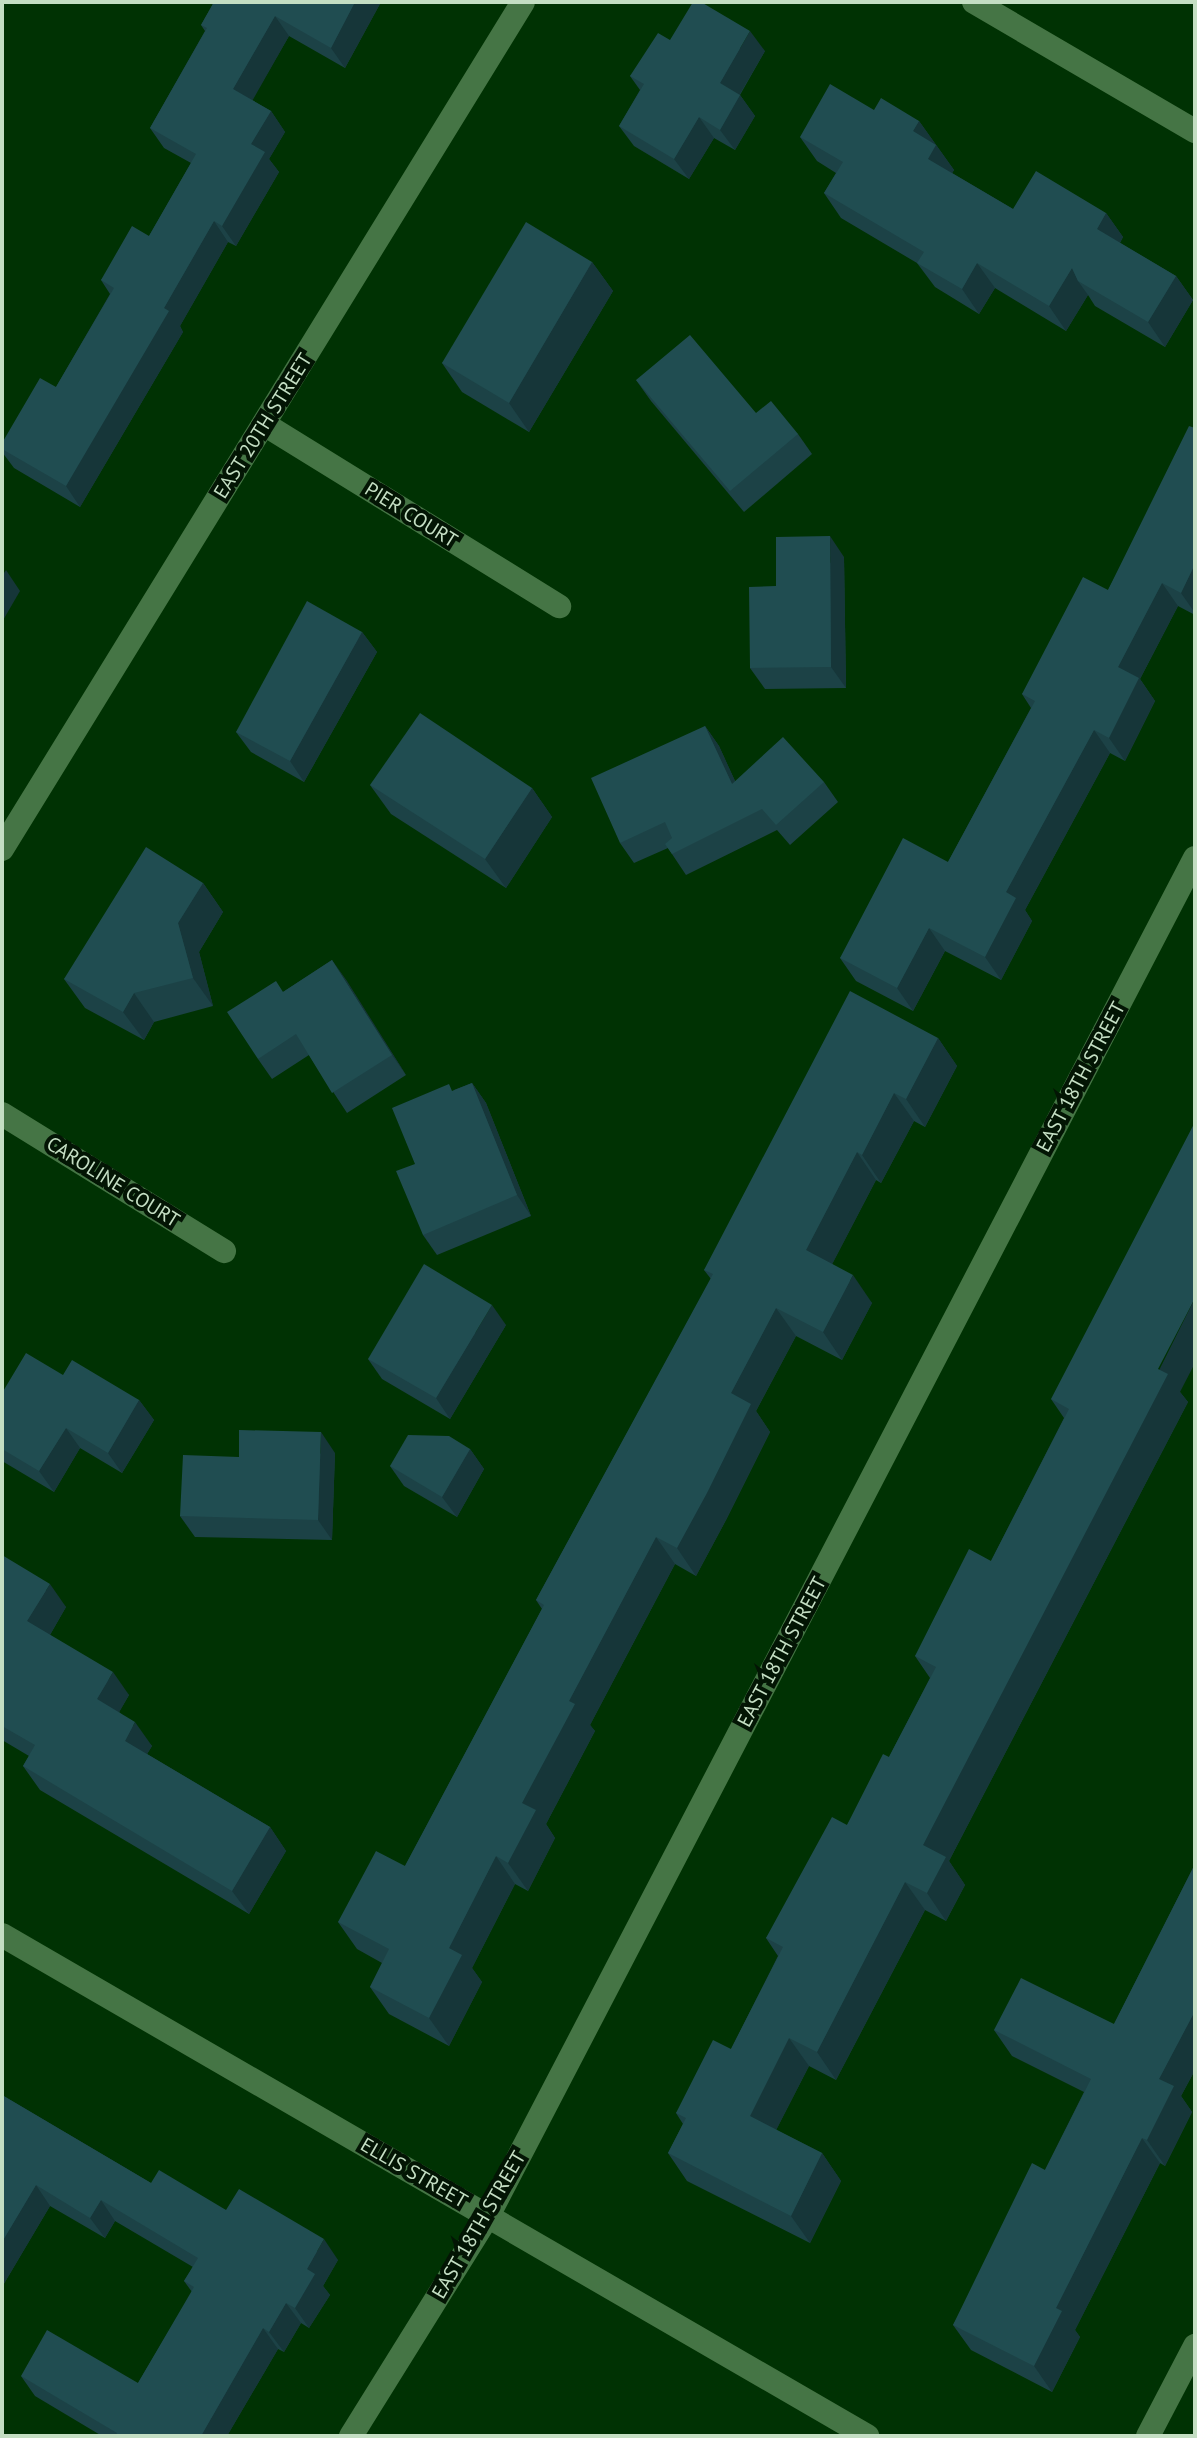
<!DOCTYPE html>
<style>
body{margin:0}
#map{position:relative;width:1197px;height:2438px;overflow:hidden;background:#003203;font-family:"PT Sans",sans-serif}
div>[style]{position:absolute}
.street>*{height:24px;margin:-12px;padding:0 12px;transform-origin:12px;border-radius:12px;background:#457545}
.wall>*{inset:0;background:#1c4246}
.shaded-wall>*{inset:0;background:#163639}
.building>*{inset:0;background:#204d51}
span{translate:-50% -50%;white-space:nowrap;text-align:center;line-height:1.15;-webkit-text-stroke:8px #031504;paint-order:stroke}
.street-label{font-size:20px;color:#c4dec3}
.frame{position:absolute;inset:0;border:4px solid #c4dec3;pointer-events:none}
</style>
<div id="map">
<div class="street">
<div style="left:974px;top:2px;width:256px;rotate:30.3deg"></div>
<div style="left:264px;top:424px;width:347px;rotate:31.7deg"></div>
<div style="left:2px;top:849px;width:994px;rotate:-58.4deg"></div>
<div style="left:2px;top:1114px;width:261px;rotate:31.7deg"></div>
<div style="left:2px;top:1935px;width:1000px;rotate:30.08deg"></div>
<div style="left:351px;top:2436px;width:259px;rotate:-58.1deg"></div>
<div style="left:488px;top:2216px;width:1531px;rotate:-62.5deg"></div>
<div style="left:1148px;top:2436px;width:102px;rotate:-62.4deg"></div>
</div>
<div class="wall">
<div style="clip-path:polygon(214px 2px,381px 2px,345px 68px,289px 36px,252px 100px,271px 111px,285px 132px,269px 159px,279px 172px,236px 246px,228px 242px,180px 326px,183px 332px,80px 507px,14px 468px,2px 452px,2px 443px,56px 387px,110px 294px,101px 280px,149px 236px,191px 163px,164px 148px,150px 128px,205px 31px,201px 25px)"></div>
<div style="clip-path:polygon(670px 40px,765px 51px,740px 95px,755px 116px,735px 150px,714px 138px,689px 179px,634px 146px,619px 126px,640px 90px,630px 76px)"></div>
<div style="clip-path:polygon(874px 110px,919px 121px,954px 170px,952px 173px,1013px 209px,1106px 213px,1123px 237px,1120px 243px,1176px 276px,1193px 300px,1165px 347px,1095px 306px,1088px 295px,1066px 331px,995px 288px,979px 314px,935px 287px,917px 263px,841px 218px,824px 193px,836px 173px,817px 161px,800px 137px)"></div>
<div style="clip-path:polygon(592px 262px,613px 291px,529px 432px,462px 392px,442px 363px)"></div>
<div style="clip-path:polygon(636px 380px,756px 413px,798px 434px,812px 454px,744px 512px,651px 401px)"></div>
<div style="clip-path:polygon(1195px 428px,1195px 615px,1178px 606px,1140px 679px,1155px 701px,1125px 761px,1110px 753px,1025px 910px,1032px 921px,1001px 980px,945px 951px,913px 1011px,856px 981px,840px 958px,948px 862px,1031px 708px,1022px 694px,1108px 590px)"></div>
<div style="clip-path:polygon(844px 557px,846px 688px,765px 689px,750px 668px,776px 586px)"></div>
<div style="clip-path:polygon(362px 632px,377px 652px,304px 782px,251px 752px,236px 732px)"></div>
<div style="clip-path:polygon(705px 726px,719px 746px,735px 781px,824px 782px,838px 802px,790px 845px,777px 830px,686px 875px,668px 848px,634px 863px,620px 843px)"></div>
<div style="clip-path:polygon(370px 785px,532px 788px,552px 817px,506px 888px,391px 814px)"></div>
<div style="clip-path:polygon(203px 883px,223px 912px,199px 952px,213px 1006px,154px 1022px,144px 1040px,85px 1008px,64px 979px)"></div>
<div style="clip-path:polygon(332px 960px,406px 1075px,347px 1113px,309px 1055px,272px 1079px,258px 1059px,283px 992px)"></div>
<div style="clip-path:polygon(938px 1038px,957px 1066px,925px 1127px,914px 1121px,881px 1183px,876px 1180px,832px 1264px,872px 1303px,842px 1360px,796px 1336px,756px 1411px,770px 1432px,726px 1520px,696px 1576px,675px 1564px,590px 1725px,595px 1731px,546px 1824px,555px 1838px,528px 1891px,515px 1884px,472px 1968px,482px 1982px,449px 2046px,389px 2014px,370px 1987px,382px 1963px,357px 1949px,338px 1922px,405px 1866px,542px 1609px,536px 1600px,711px 1279px,704px 1270px)"></div>
<div style="clip-path:polygon(472px 1083px,486px 1103px,531px 1216px,437px 1255px,423px 1235px,415px 1164px,454px 1090px)"></div>
<div style="clip-path:polygon(506px 1325px,450px 1419px,382px 1379px,368px 1359px)"></div>
<div style="clip-path:polygon(63px 1375px,139px 1400px,154px 1420px,122px 1473px,80px 1448px,54px 1492px,2px 1461px,2px 1393px)"></div>
<div style="clip-path:polygon(1180px 1392px,1188px 1402px,949px 1861px,965px 1885px,946px 1921px,925px 1910px,836px 2080px,809px 2066px,776px 2130px,822px 2153px,841px 2181px,810px 2243px,687px 2181px,668px 2153px,683px 2124px,676px 2113px,731px 2049px,778px 1956px,766px 1938px,847px 1825px,889px 1757px,930px 1678px,915px 1656px,991px 1561px,1064px 1418px,1051px 1399px)"></div>
<div style="clip-path:polygon(470px 1449px,484px 1469px,457px 1517px,404px 1486px,390px 1466px)"></div>
<div style="clip-path:polygon(335px 1453px,332px 1540px,195px 1537px,180px 1516px,239px 1457px)"></div>
<div style="clip-path:polygon(2px 1555px,66px 1607px,50px 1635px,129px 1695px,119px 1712px,152px 1746px,147px 1754px,270px 1827px,286px 1851px,249px 1914px,40px 1790px,23px 1766px,29px 1756px,2px 1740px)"></div>
<div style="clip-path:polygon(1195px 1864px,1195px 2070px,1181px 2096px,1192px 2112px,1165px 2166px,1160px 2163px,1075px 2330px,1080px 2337px,1052px 2392px,971px 2350px,953px 2325px,1045px 2170px,1084px 2092px,1012px 2056px,994px 2030px,1114px 2024px)"></div>
<div style="clip-path:polygon(2px 2095px,151px 2183px,226px 2210px,338px 2260px,323px 2286px,330px 2295px,309px 2328px,301px 2323px,284px 2352px,278px 2349px,227px 2436px,102px 2436px,35px 2396px,21px 2376px,138px 2383px,192px 2292px,184px 2281px,193px 2267px,115px 2221px,105px 2238px,50px 2206px,2px 2287px)"></div>
</div>
<div class="shaded-wall">
<div style="clip-path:polygon(355px 2px,381px 2px,345px 68px,331px 48px)"></div>
<div style="clip-path:polygon(275px 16px,289px 36px,247px 110px,233px 89px)"></div>
<div style="clip-path:polygon(750px 31px,765px 51px,734px 104px,720px 83px)"></div>
<div style="clip-path:polygon(740px 95px,755px 116px,735px 150px,720px 130px)"></div>
<div style="clip-path:polygon(271px 111px,285px 132px,269px 159px,279px 172px,236px 246px,222px 226px,251px 144px)"></div>
<div style="clip-path:polygon(699px 117px,714px 138px,689px 179px,674px 159px)"></div>
<div style="clip-path:polygon(919px 121px,954px 170px,946px 184px,928px 159px,913px 131px)"></div>
<div style="clip-path:polygon(1106px 213px,1123px 237px,1114px 253px,1097px 229px)"></div>
<div style="clip-path:polygon(214px 221px,228px 242px,180px 326px,183px 332px,80px 507px,66px 486px,164px 308px)"></div>
<div style="clip-path:polygon(592px 262px,613px 291px,529px 432px,509px 403px)"></div>
<div style="clip-path:polygon(977px 263px,995px 288px,979px 314px,962px 289px)"></div>
<div style="clip-path:polygon(1072px 268px,1078px 281px,1088px 295px,1066px 331px,1049px 306px)"></div>
<div style="clip-path:polygon(1176px 276px,1193px 300px,1165px 347px,1148px 322px)"></div>
<div style="clip-path:polygon(830px 536px,844px 557px,846px 688px,831px 667px)"></div>
<div style="clip-path:polygon(1195px 564px,1195px 613px,1181px 593px)"></div>
<div style="clip-path:polygon(6px 570px,20px 591px,2px 622px,2px 576px)"></div>
<div style="clip-path:polygon(1162px 583px,1178px 606px,1140px 679px,1155px 701px,1125px 761px,1109px 738px,1118px 667px)"></div>
<div style="clip-path:polygon(362px 632px,377px 652px,304px 782px,290px 761px)"></div>
<div style="clip-path:polygon(705px 726px,719px 746px,746px 805px,732px 784px)"></div>
<div style="clip-path:polygon(1094px 730px,1110px 753px,1025px 910px,1032px 921px,1001px 980px,985px 957px,1006px 892px)"></div>
<div style="clip-path:polygon(532px 788px,552px 817px,506px 888px,485px 859px)"></div>
<div style="clip-path:polygon(203px 883px,223px 912px,199px 952px,213px 1006px,193px 978px,178px 923px)"></div>
<div style="clip-path:polygon(929px 928px,945px 951px,913px 1011px,897px 988px)"></div>
<div style="clip-path:polygon(332px 960px,347px 981px,406px 1075px,392px 1055px)"></div>
<div style="clip-path:polygon(134px 993px,154px 1022px,144px 1040px,123px 1012px)"></div>
<div style="clip-path:polygon(938px 1038px,957px 1066px,925px 1127px,906px 1099px)"></div>
<div style="clip-path:polygon(472px 1083px,486px 1103px,531px 1216px,517px 1195px)"></div>
<div style="clip-path:polygon(894px 1093px,914px 1121px,881px 1183px,862px 1155px)"></div>
<div style="clip-path:polygon(857px 1152px,876px 1180px,825px 1278px,806px 1250px)"></div>
<div style="clip-path:polygon(853px 1275px,872px 1303px,842px 1360px,823px 1332px)"></div>
<div style="clip-path:polygon(1195px 1298px,1195px 1363px,1180px 1392px,1188px 1402px,949px 1861px,965px 1885px,946px 1921px,927px 1893px,923px 1845px)"></div>
<div style="clip-path:polygon(492px 1305px,506px 1325px,450px 1419px,436px 1398px)"></div>
<div style="clip-path:polygon(776px 1308px,796px 1336px,756px 1411px,770px 1432px,726px 1520px,696px 1576px,677px 1548px,731px 1393px)"></div>
<div style="clip-path:polygon(139px 1400px,154px 1420px,122px 1473px,108px 1453px)"></div>
<div style="clip-path:polygon(66px 1428px,80px 1448px,54px 1492px,39px 1471px)"></div>
<div style="clip-path:polygon(321px 1432px,335px 1453px,332px 1540px,318px 1520px)"></div>
<div style="clip-path:polygon(470px 1449px,484px 1469px,457px 1517px,442px 1497px)"></div>
<div style="clip-path:polygon(656px 1537px,675px 1564px,590px 1725px,595px 1731px,546px 1824px,555px 1838px,528px 1891px,508px 1863px,522px 1803px,569px 1701px)"></div>
<div style="clip-path:polygon(50px 1584px,66px 1607px,44px 1645px,27px 1621px)"></div>
<div style="clip-path:polygon(113px 1672px,129px 1695px,113px 1723px,97px 1699px)"></div>
<div style="clip-path:polygon(135px 1722px,152px 1746px,141px 1764px,125px 1741px)"></div>
<div style="clip-path:polygon(270px 1827px,286px 1851px,249px 1914px,232px 1891px)"></div>
<div style="clip-path:polygon(496px 1856px,515px 1884px,472px 1968px,482px 1982px,449px 2046px,429px 2018px,449px 1948px)"></div>
<div style="clip-path:polygon(905px 1882px,925px 1910px,836px 2080px,817px 2052px)"></div>
<div style="clip-path:polygon(1195px 2011px,1195px 2070px,1181px 2096px,1192px 2112px,1165px 2166px,1147px 2140px,1159px 2079px)"></div>
<div style="clip-path:polygon(789px 2038px,809px 2066px,769px 2144px,750px 2116px)"></div>
<div style="clip-path:polygon(1142px 2138px,1160px 2163px,1075px 2330px,1080px 2337px,1052px 2392px,1034px 2366px,1056px 2308px)"></div>
<div style="clip-path:polygon(822px 2153px,841px 2181px,810px 2243px,791px 2216px)"></div>
<div style="clip-path:polygon(36px 2185px,50px 2206px,2px 2287px,2px 2242px)"></div>
<div style="clip-path:polygon(101px 2200px,115px 2221px,105px 2238px,90px 2218px)"></div>
<div style="clip-path:polygon(324px 2239px,338px 2260px,323px 2286px,330px 2295px,309px 2328px,295px 2308px,307px 2269px)"></div>
<div style="clip-path:polygon(286px 2303px,301px 2323px,284px 2352px,269px 2332px)"></div>
<div style="clip-path:polygon(263px 2328px,278px 2349px,227px 2436px,201px 2436px)"></div>
</div>
<div class="building">
<div style="clip-path:polygon(214px 2px,355px 2px,331px 48px,275px 16px,233px 89px,271px 111px,251px 144px,265px 152px,222px 226px,214px 221px,164px 308px,169px 311px,66px 486px,2px 449px,2px 443px,40px 378px,56px 387px,114px 288px,101px 280px,132px 226px,149px 236px,196px 154px,150px 128px,207px 28px,201px 25px)"></div>
<div style="clip-path:polygon(693px 2px,701px 2px,750px 31px,720px 83px,740px 95px,720px 130px,699px 117px,674px 159px,619px 126px,644px 84px,630px 76px,658px 33px,670px 40px)"></div>
<div style="clip-path:polygon(830px 84px,874px 110px,881px 98px,919px 121px,913px 131px,936px 145px,928px 159px,1013px 209px,1036px 171px,1106px 213px,1097px 229px,1176px 276px,1148px 322px,1078px 281px,1072px 268px,1049px 306px,977px 263px,962px 289px,917px 263px,924px 252px,824px 193px,843px 162px,800px 137px)"></div>
<div style="clip-path:polygon(526px 222px,592px 262px,509px 403px,442px 363px)"></div>
<div style="clip-path:polygon(690px 335px,756px 413px,771px 401px,798px 434px,730px 491px,636px 380px)"></div>
<div style="clip-path:polygon(1189px 426px,1195px 428px,1195px 564px,1181px 593px,1162px 583px,1118px 667px,1139px 678px,1109px 738px,1094px 730px,1006px 892px,1016px 898px,985px 957px,929px 928px,897px 988px,840px 958px,903px 838px,948px 862px,1035px 701px,1022px 694px,1083px 577px,1108px 590px)"></div>
<div style="clip-path:polygon(830px 536px,831px 667px,750px 668px,749px 587px,776px 586px,776px 537px)"></div>
<div style="clip-path:polygon(307px 601px,362px 632px,290px 761px,236px 732px)"></div>
<div style="clip-path:polygon(420px 713px,532px 788px,485px 859px,370px 785px)"></div>
<div style="clip-path:polygon(705px 726px,732px 784px,783px 737px,824px 782px,776px 825px,762px 809px,672px 854px,665px 844px,672px 838px,665px 822px,620px 843px,591px 778px)"></div>
<div style="clip-path:polygon(146px 847px,203px 883px,178px 923px,193px 978px,134px 993px,123px 1012px,64px 979px)"></div>
<div style="clip-path:polygon(332px 960px,392px 1055px,332px 1093px,296px 1034px,258px 1059px,227px 1012px,276px 981px,283px 992px)"></div>
<div style="clip-path:polygon(850px 991px,938px 1038px,906px 1099px,894px 1093px,862px 1155px,857px 1152px,806px 1250px,853px 1275px,823px 1332px,776px 1308px,731px 1393px,751px 1404px,707px 1493px,677px 1548px,656px 1537px,569px 1701px,575px 1704px,522px 1803px,536px 1810px,508px 1863px,496px 1856px,449px 1948px,462px 1955px,429px 2018px,370px 1987px,389px 1949px,338px 1922px,376px 1851px,405px 1866px,544px 1605px,536px 1600px,713px 1274px,704px 1270px)"></div>
<div style="clip-path:polygon(472px 1083px,517px 1195px,423px 1235px,396px 1171px,415px 1164px,392px 1108px,449px 1084px,452px 1091px)"></div>
<div style="clip-path:polygon(1195px 1122px,1195px 1298px,1158px 1369px,1168px 1374px,923px 1845px,946px 1857px,927px 1893px,905px 1882px,817px 2052px,789px 2038px,750px 2116px,822px 2153px,791px 2216px,668px 2153px,686px 2118px,676px 2113px,713px 2040px,731px 2049px,783px 1947px,766px 1938px,832px 1817px,847px 1825px,883px 1754px,889px 1757px,936px 1667px,915px 1656px,969px 1549px,991px 1561px,1069px 1409px,1051px 1399px)"></div>
<div style="clip-path:polygon(424px 1264px,492px 1305px,436px 1398px,368px 1359px)"></div>
<div style="clip-path:polygon(26px 1353px,63px 1375px,72px 1360px,139px 1400px,108px 1453px,66px 1428px,39px 1471px,2px 1449px,2px 1393px)"></div>
<div style="clip-path:polygon(239px 1430px,321px 1432px,318px 1520px,180px 1516px,183px 1455px,239px 1457px)"></div>
<div style="clip-path:polygon(408px 1435px,449px 1436px,470px 1449px,442px 1497px,390px 1466px)"></div>
<div style="clip-path:polygon(2px 1555px,50px 1584px,27px 1621px,113px 1672px,97px 1699px,135px 1722px,125px 1741px,270px 1827px,232px 1891px,23px 1766px,35px 1745px,2px 1726px)"></div>
<div style="clip-path:polygon(1195px 1864px,1195px 2011px,1159px 2079px,1174px 2086px,1147px 2140px,1142px 2138px,1056px 2308px,1062px 2311px,1034px 2366px,953px 2325px,1032px 2163px,1045px 2170px,1091px 2079px,994px 2030px,1021px 1978px,1114px 2024px)"></div>
<div style="clip-path:polygon(2px 2095px,151px 2183px,159px 2170px,226px 2210px,239px 2189px,324px 2239px,307px 2269px,315px 2274px,295px 2308px,286px 2303px,269px 2332px,263px 2328px,201px 2436px,115px 2436px,117px 2433px,21px 2376px,47px 2330px,138px 2383px,194px 2287px,184px 2281px,198px 2258px,101px 2200px,90px 2218px,36px 2185px,2px 2242px)"></div>
</div>
<div class="street-label">
<span style="left:263px;top:426px;rotate:-58deg">EAST 20TH STREET</span>
<span style="left:411px;top:515px;rotate:32deg">PIER COURT</span>
<span style="left:1081px;top:1077px;rotate:-62deg">EAST 18TH STREET</span>
<span style="left:113px;top:1182px;rotate:32deg">CAROLINE COURT</span>
<span style="left:782px;top:1652px;rotate:-62deg">EAST 18TH STREET</span>
<span style="left:414px;top:2173px;rotate:30deg">ELLIS STREET</span>
<span style="left:479px;top:2225px;rotate:-60deg">EAST 18TH STREET</span>
</div>
<div class="frame"></div>
</div>
